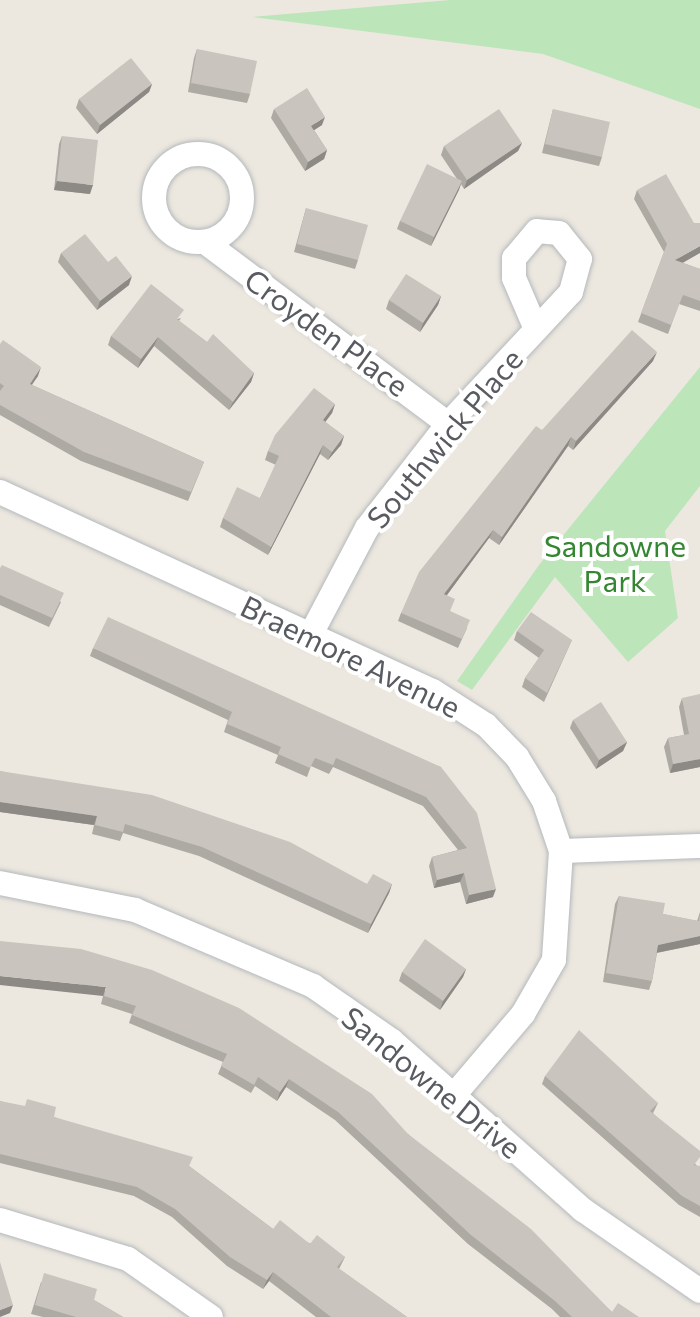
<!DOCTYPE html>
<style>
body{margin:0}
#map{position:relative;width:700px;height:1317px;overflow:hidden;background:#ece8df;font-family:Commissioner,sans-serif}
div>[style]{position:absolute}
.green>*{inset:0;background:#bde5ba}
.roads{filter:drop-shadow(0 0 2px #b5b8bd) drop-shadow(0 0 2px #b5b8bd)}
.street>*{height:24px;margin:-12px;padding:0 12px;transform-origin:12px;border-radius:12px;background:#fff}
.street>.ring{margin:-12px;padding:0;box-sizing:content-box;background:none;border:24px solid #fff;border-radius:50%}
.wall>*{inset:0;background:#ada9a3}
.shaded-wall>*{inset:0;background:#8d8985}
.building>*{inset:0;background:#c9c4be}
span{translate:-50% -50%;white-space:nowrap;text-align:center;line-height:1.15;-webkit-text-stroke:8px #fff;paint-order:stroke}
.street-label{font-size:30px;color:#585c61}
.park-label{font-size:30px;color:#358632}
</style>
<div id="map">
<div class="green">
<div style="clip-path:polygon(450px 0,700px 0,700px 109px,543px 54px,252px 17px)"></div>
<div style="clip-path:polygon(700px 367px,700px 486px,665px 531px,678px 618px,628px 662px,555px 577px,472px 690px,457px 681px,539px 565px)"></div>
</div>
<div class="roads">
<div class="street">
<div class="ring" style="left:154px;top:154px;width:64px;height:64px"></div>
<div style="left:205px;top:242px;width:304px;rotate:36.8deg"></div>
<div style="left:0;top:492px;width:477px;rotate:24.7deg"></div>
<div style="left:433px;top:691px;width:63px;rotate:32.7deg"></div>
<div style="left:486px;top:725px;width:45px;rotate:45.9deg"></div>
<div style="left:517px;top:757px;width:52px;rotate:58.5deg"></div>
<div style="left:544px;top:801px;width:53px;rotate:71.2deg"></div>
<div style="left:561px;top:851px;width:109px;rotate:93.7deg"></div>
<div style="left:554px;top:960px;width:62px;rotate:119.9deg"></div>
<div style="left:523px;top:1014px;width:106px;rotate:130.4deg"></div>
<div style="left:310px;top:636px;width:122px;rotate:-62.2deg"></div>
<div style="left:367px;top:528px;width:132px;rotate:-52.1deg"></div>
<div style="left:448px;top:424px;width:180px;rotate:-47deg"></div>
<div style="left:571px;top:292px;width:34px;rotate:-75deg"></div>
<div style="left:580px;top:259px;width:33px;rotate:-129deg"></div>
<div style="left:559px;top:233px;width:22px;rotate:-175deg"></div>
<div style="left:537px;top:231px;width:35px;rotate:130deg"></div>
<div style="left:514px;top:258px;width:20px;rotate:90deg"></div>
<div style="left:514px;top:278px;width:56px;rotate:66.7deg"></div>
<div style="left:561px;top:851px;width:139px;rotate:-2.1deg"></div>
<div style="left:0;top:883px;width:138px;rotate:11.3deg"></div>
<div style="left:135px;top:910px;width:194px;rotate:23.1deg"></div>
<div style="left:313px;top:986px;width:96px;rotate:34.8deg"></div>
<div style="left:392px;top:1041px;width:255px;rotate:41.5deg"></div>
<div style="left:583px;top:1210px;width:142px;rotate:34.7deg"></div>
<div style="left:0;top:1220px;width:134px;rotate:16.9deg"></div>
<div style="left:128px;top:1259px;width:101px;rotate:34.9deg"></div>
</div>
</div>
<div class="wall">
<div style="clip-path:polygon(197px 49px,250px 94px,247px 103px,188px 92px,194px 58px)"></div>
<div style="clip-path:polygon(152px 84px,149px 92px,97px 134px,76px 108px,79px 99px)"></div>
<div style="clip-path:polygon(274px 109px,322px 125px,314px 130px,327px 150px,324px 159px,305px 171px,271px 118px)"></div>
<div style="clip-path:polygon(553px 109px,602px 157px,599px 166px,542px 153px)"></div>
<div style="clip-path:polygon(62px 136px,90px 194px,54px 190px,59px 144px)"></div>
<div style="clip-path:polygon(522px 143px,518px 151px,464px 189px,461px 184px,431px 246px,397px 229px,400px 221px,457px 179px,441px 155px,444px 146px)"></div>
<div style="clip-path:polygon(637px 190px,683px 263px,700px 269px,700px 311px,679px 304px,668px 334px,638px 322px,664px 252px,634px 199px)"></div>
<div style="clip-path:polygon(306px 208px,358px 260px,355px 269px,294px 252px)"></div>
<div style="clip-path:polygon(61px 253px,108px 262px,129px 285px,97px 310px,58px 262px)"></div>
<div style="clip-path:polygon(441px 296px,438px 305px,420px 332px,386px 309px,389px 300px)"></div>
<div style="clip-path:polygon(181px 318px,179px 321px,207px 342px,254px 373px,251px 382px,229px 410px,154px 346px,138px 368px,108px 345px,111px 336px)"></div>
<div style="clip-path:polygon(0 344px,38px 376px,32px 385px,204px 462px,188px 501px,81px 461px,0 415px)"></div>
<div style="clip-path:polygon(653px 361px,573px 450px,568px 446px,499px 545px,489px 538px,447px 595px,450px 611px,467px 628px,458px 648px,398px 621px,401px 613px,542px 430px)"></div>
<div style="clip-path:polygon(335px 404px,332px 413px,325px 422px,344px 436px,341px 445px,328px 460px,320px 454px,268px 555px,220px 527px,223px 518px,260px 498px,276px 465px,265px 460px,268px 451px)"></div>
<div style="clip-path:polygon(0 568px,61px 602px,49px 627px,0 605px)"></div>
<div style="clip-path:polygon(517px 631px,572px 640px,544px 702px,522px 687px,525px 678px,539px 658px,514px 640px)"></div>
<div style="clip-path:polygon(93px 648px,441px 767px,493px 897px,466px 904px,460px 882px,434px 888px,429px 866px,432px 857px,458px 850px,423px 806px,333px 767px,329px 774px,311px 766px,307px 777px,275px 763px,278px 755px,224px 732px,228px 720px,90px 656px)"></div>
<div style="clip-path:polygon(682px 698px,700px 767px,670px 773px,664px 747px,668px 738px,684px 735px,679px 707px)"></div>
<div style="clip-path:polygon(573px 720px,627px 742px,623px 751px,596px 769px,570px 728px)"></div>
<div style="clip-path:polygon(0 771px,367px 884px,392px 884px,389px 893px,368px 933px,199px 856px,123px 833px,120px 841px,92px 834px,94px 825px,0 812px)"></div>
<div style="clip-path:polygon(619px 896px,663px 914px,697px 921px,700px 912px,700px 944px,657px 953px,652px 981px,649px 990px,603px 982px,615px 904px)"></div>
<div style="clip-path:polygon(0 941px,408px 1134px,612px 1312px,639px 1317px,560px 1317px,552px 1309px,468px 1244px,335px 1120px,286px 1087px,277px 1101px,255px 1086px,251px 1093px,218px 1074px,223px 1062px,129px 1023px,132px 1014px,101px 1004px,103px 996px)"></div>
<div style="clip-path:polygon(466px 969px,463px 977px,440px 1010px,399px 981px,402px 972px)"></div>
<div style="clip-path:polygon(545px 1076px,658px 1103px,653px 1113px,697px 1166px,700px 1166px,700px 1217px,679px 1205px,542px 1084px)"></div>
<div style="clip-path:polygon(0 1101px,54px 1117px,189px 1166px,273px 1229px,345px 1257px,339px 1269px,407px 1317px,316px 1317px,269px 1281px,263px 1289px,227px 1266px,172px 1217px,134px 1196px,0 1163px)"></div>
<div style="clip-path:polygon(41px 1282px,94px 1300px,123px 1317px,43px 1317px,31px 1314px)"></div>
</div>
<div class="shaded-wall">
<div style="clip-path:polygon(152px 84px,149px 92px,97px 134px,100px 125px)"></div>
<div style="clip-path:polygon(325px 117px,322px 125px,308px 134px,311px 126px)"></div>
<div style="clip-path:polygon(522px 143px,518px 151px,464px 189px,467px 180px)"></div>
<div style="clip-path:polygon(327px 150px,324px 159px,305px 171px,308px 162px)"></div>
<div style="clip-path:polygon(57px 181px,93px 185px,90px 194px,54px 190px)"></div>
<div style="clip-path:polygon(462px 181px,459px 190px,431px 246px,434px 237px)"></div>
<div style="clip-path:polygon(700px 246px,700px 253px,672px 269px,675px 260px)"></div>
<div style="clip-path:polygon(132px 276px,129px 285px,97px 310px,100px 301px)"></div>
<div style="clip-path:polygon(441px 296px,438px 305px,420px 332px,423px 323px)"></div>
<div style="clip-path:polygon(158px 337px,154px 346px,138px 368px,141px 359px)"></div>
<div style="clip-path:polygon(657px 352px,653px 361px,573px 450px,576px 441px)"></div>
<div style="clip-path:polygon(41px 367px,38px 376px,26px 392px,30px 384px)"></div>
<div style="clip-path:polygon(254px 373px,251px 382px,229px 410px,233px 402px)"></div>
<div style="clip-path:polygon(335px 404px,332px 413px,320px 429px,323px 420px)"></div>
<div style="clip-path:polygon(344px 436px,341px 445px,328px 460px,332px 452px)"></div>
<div style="clip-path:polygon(571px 437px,568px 446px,499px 545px,502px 537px)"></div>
<div style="clip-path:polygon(323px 445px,320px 454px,268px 555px,271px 547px)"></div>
<div style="clip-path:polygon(493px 530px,489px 538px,441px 603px,444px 594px)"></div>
<div style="clip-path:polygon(627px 742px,623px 751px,596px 769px,599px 760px)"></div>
<div style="clip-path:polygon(700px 759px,700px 767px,670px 773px,673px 764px)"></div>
<div style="clip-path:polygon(0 802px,97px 816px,94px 825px,0 812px)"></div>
<div style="clip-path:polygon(464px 873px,460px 882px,434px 888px,437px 880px)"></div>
<div style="clip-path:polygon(392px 884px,389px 893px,368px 933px,371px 924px)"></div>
<div style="clip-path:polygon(496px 889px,493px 897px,466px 904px,469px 895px)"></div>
<div style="clip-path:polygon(700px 936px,700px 944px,655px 953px,658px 945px)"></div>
<div style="clip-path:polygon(466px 969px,463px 977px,440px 1010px,443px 1001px)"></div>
<div style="clip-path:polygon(0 976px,106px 987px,103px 996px,0 985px)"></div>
<div style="clip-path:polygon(289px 1079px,286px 1087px,277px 1101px,280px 1092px)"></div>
<div style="clip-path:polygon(273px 1272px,269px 1281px,263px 1289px,267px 1280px)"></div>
<div style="clip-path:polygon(13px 1305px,10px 1313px,0 1317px,0 1310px)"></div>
</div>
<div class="building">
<div style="clip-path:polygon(197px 49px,257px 61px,250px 94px,191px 83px)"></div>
<div style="clip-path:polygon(131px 58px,152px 84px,100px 125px,79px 99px)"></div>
<div style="clip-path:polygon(307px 88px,325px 117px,311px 126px,327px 150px,308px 162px,274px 109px)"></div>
<div style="clip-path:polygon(499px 109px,522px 143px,467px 180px,444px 146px)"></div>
<div style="clip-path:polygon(553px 109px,610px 122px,602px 157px,545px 144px)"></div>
<div style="clip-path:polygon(62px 136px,98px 140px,93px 185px,57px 181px)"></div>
<div style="clip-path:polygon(427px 164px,462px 181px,434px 237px,400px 221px)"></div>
<div style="clip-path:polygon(666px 174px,694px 223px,700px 223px,700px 246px,675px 260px,700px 269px,700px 301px,683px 295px,671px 325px,641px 313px,667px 244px,637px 190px)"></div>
<div style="clip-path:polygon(306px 208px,368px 225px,358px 260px,297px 244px)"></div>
<div style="clip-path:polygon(85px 234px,108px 262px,116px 256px,132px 276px,100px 301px,61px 253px)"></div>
<div style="clip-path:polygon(406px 274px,441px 296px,423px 323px,389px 300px)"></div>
<div style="clip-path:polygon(151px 284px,184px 310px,177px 319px,207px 342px,213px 334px,254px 373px,233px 402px,158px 337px,141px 359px,111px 336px)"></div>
<div style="clip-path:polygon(632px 330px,657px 352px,576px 441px,571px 437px,502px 537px,493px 530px,444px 594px,455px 599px,450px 611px,470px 620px,462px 639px,401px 613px,419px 572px,536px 426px,542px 430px)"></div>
<div style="clip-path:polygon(3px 340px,41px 367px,30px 384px,204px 462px,191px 492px,84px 452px,0 405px,0 391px,4px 386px,0 383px,0 344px)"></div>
<div style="clip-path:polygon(314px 388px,335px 404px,323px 420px,344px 436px,332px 452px,323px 445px,271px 547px,223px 518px,237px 487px,260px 498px,279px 456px,268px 451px,275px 435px)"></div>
<div style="clip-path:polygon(2px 565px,64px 593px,52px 618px,0 595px,0 568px)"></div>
<div style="clip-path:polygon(531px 612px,572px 640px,547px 693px,525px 678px,544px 650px,517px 631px)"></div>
<div style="clip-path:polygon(108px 617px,441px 767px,477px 813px,496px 889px,469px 895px,464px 873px,437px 880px,432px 857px,467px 848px,426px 797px,336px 758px,333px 765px,315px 758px,310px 768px,278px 754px,281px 747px,227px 724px,232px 712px,93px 648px)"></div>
<div style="clip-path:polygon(700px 694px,700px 759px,673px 764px,668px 738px,689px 734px,682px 698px)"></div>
<div style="clip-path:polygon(601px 702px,627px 742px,599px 760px,573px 720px)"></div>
<div style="clip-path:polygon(0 771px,152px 795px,290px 842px,367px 884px,373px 874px,392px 884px,371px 924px,202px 847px,125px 824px,123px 832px,95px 825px,97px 816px,0 802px)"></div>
<div style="clip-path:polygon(619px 896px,665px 903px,663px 914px,699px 921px,700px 915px,700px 936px,658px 945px,652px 981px,606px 973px)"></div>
<div style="clip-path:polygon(425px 939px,466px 969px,443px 1001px,402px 972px)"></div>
<div style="clip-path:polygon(0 941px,81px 949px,152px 970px,239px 1008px,372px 1094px,408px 1134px,531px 1229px,612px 1312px,618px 1303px,639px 1317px,572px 1317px,555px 1301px,471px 1235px,338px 1112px,289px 1079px,280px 1092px,258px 1077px,254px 1085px,221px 1066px,227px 1054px,132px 1015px,136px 1006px,104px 996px,106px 987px,0 976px)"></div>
<div style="clip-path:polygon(579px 1030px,658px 1103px,650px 1111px,700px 1151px,700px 1157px,694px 1165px,700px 1166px,700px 1206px,682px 1196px,545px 1076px)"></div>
<div style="clip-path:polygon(27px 1099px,56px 1107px,54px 1117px,193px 1157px,189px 1166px,273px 1229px,280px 1220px,310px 1244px,317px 1235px,345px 1257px,337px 1267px,407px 1317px,331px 1317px,273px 1272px,267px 1280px,230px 1257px,175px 1209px,137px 1187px,0 1154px,0 1101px,25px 1106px)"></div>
<div style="clip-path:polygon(0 1262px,13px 1305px,0 1310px)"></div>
<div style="clip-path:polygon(44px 1273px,97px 1289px,94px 1300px,123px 1317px,76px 1317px,35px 1305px)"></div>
</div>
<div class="street-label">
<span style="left:327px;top:332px;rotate:36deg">Croyden Place</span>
<span style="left:444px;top:438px;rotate:-50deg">Southwick Place</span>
<span style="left:351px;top:656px;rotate:26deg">Braemore Avenue</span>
<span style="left:432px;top:1082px;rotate:39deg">Sandowne Drive</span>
</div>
<div class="park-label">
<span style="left:615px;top:562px">Sandowne<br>Park</span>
</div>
</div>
